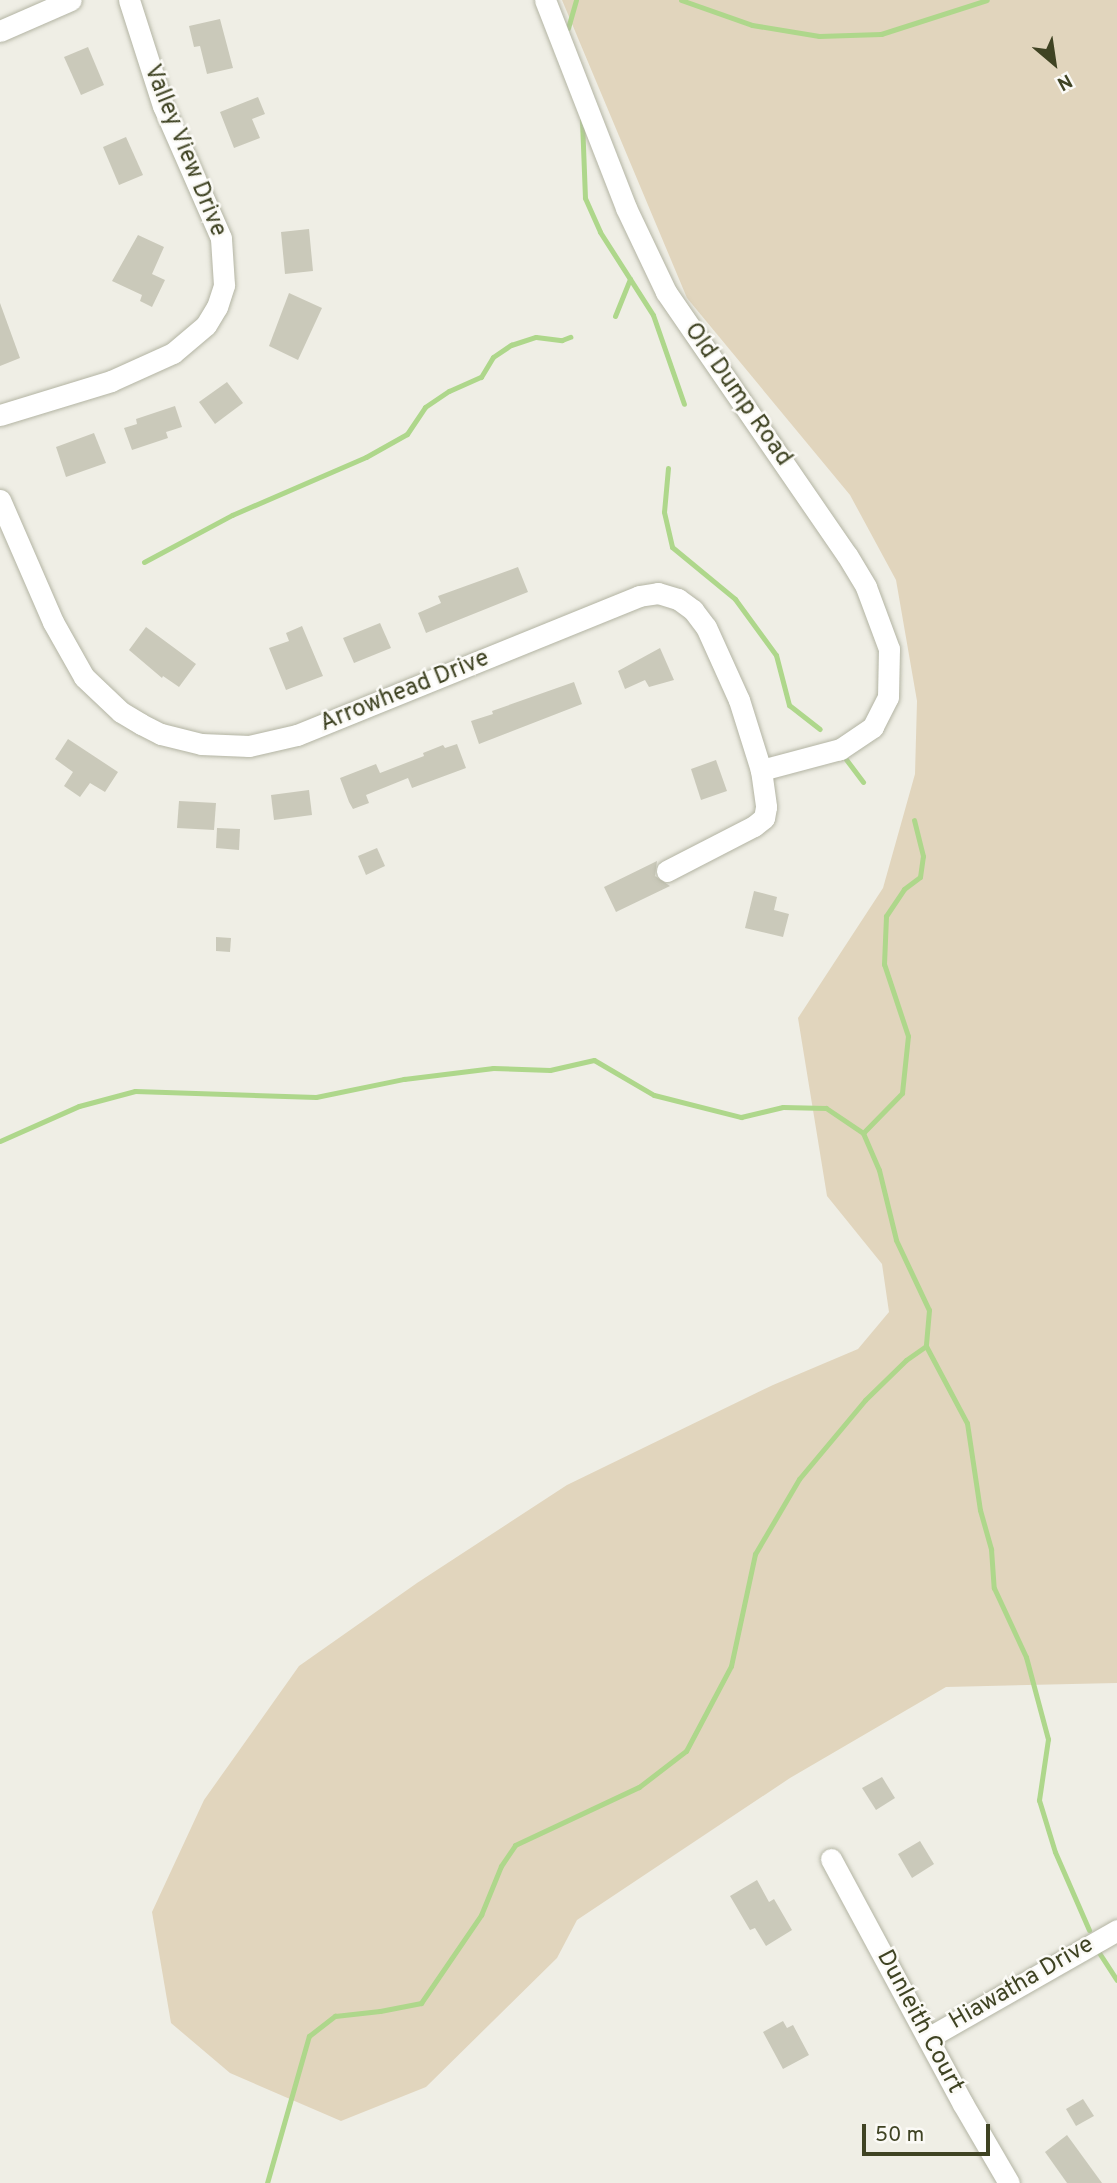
<!DOCTYPE html>
<style>
body{margin:0}
#map{position:relative;width:1117px;height:2183px;overflow:hidden;background:#efeee5;font-family:Overpass,sans-serif}
div>[style]{position:absolute}
.green>*{inset:0;background:#e1d5bd}
.stream>*{height:5px;margin:-2.5px;padding:0 2.5px;transform-origin:2.5px;border-radius:2.5px;background:#aed78b}
.building>*{inset:0;background:#cac9ba}
.roads{filter:drop-shadow(0 0 2px #b3b4a3) drop-shadow(0 0 2px #b3b4a3)}
.minor>*{height:21px;margin:-10.5px;padding:0 10.5px;transform-origin:10.5px;border-radius:10.5px;background:#fff}
span{translate:-50% -50%;white-space:nowrap;text-align:center;line-height:1.15;-webkit-text-stroke:5px #fbfaf6;paint-order:stroke}
.street-label{font-size:24px;color:#3f4323}
.north{position:absolute;left:1019px;top:28px;width:70px;height:70px;-webkit-text-stroke:5px #fbfaf6;paint-order:stroke;rotate:151deg;font-size:19px;font-weight:700;line-height:28px;text-align:center;color:#3f4323}
.north::after{content:'';display:block;margin:auto;width:24px;height:32px;background:#3f4323;clip-path:polygon(50% 0,100% 100%,50% 72%,0 100%)}
.scale{position:absolute;left:862px;top:2124px;width:128px;height:32px;box-sizing:border-box;border:4px solid #3f4323;border-top:0;padding-left:9px;font-size:21px;line-height:24px;white-space:nowrap;color:#3f4323;-webkit-text-stroke:5px #fbfaf6;paint-order:stroke}
</style>
<div id="map">
<div class="green">
<div style="clip-path:polygon(562px 0,1117px 0,1117px 1683px,946px 1687px,790px 1778px,577px 1920px,557px 1958px,426px 2087px,341px 2121px,230px 2073px,171px 2023px,152px 1912px,204px 1800px,299px 1666px,417px 1583px,567px 1485px,773px 1385px,858px 1349px,889px 1312px,882px 1264px,827px 1196px,798px 1018px,883px 888px,915px 774px,917px 701px,896px 580px,850px 495px,687px 298px)"></div>
</div>
<div class="stream">
<div style="left:681px;top:0;width:75px;rotate:19.4deg"></div>
<div style="left:752px;top:25px;width:68px;rotate:9.3deg"></div>
<div style="left:819px;top:36px;width:62px;rotate:-1.8deg"></div>
<div style="left:881px;top:34px;width:111px;rotate:-17.8deg"></div>
<div style="left:568px;top:28px;width:29px;rotate:-74deg"></div>
<div style="left:582px;top:120px;width:78px;rotate:87.8deg"></div>
<div style="left:585px;top:198px;width:37px;rotate:66deg"></div>
<div style="left:600px;top:232px;width:98px;rotate:57.4deg"></div>
<div style="left:653px;top:315px;width:94px;rotate:70.8deg"></div>
<div style="left:615px;top:316px;width:40px;rotate:-68deg"></div>
<div style="left:668px;top:468px;width:44px;rotate:95.2deg"></div>
<div style="left:664px;top:512px;width:36px;rotate:77deg"></div>
<div style="left:672px;top:547px;width:82px;rotate:39.5deg"></div>
<div style="left:735px;top:599px;width:69px;rotate:53.8deg"></div>
<div style="left:776px;top:655px;width:52px;rotate:75.4deg"></div>
<div style="left:789px;top:705px;width:39px;rotate:38deg"></div>
<div style="left:144px;top:562px;width:100px;rotate:-28.1deg"></div>
<div style="left:232px;top:515px;width:146px;rotate:-23.4deg"></div>
<div style="left:366px;top:457px;width:47px;rotate:-29.3deg"></div>
<div style="left:407px;top:434px;width:32px;rotate:-56deg"></div>
<div style="left:425px;top:407px;width:29px;rotate:-34deg"></div>
<div style="left:449px;top:391px;width:35px;rotate:-24deg"></div>
<div style="left:481px;top:377px;width:23px;rotate:-59deg"></div>
<div style="left:493px;top:357px;width:22px;rotate:-34deg"></div>
<div style="left:511px;top:345px;width:26px;rotate:-18deg"></div>
<div style="left:536px;top:337px;width:26px;rotate:7deg"></div>
<div style="left:562px;top:340px;width:9px;rotate:-21deg"></div>
<div style="left:842px;top:754px;width:35px;rotate:53deg"></div>
<div style="left:863px;top:1133px;width:56px;rotate:-45.7deg"></div>
<div style="left:902px;top:1093px;width:57px;rotate:-84deg"></div>
<div style="left:908px;top:1036px;width:76px;rotate:-108.4deg"></div>
<div style="left:884px;top:964px;width:48px;rotate:-87.6deg"></div>
<div style="left:886px;top:916px;width:32px;rotate:-56deg"></div>
<div style="left:904px;top:889px;width:20px;rotate:-37deg"></div>
<div style="left:920px;top:877px;width:21px;rotate:-82deg"></div>
<div style="left:923px;top:856px;width:37px;rotate:-104deg"></div>
<div style="left:0;top:1141px;width:86px;rotate:-23.9deg"></div>
<div style="left:79px;top:1106px;width:58px;rotate:-15deg"></div>
<div style="left:135px;top:1091px;width:181px;rotate:1.9deg"></div>
<div style="left:316px;top:1097px;width:90px;rotate:-11.6deg"></div>
<div style="left:404px;top:1079px;width:90px;rotate:-7deg"></div>
<div style="left:493px;top:1068px;width:57px;rotate:2deg"></div>
<div style="left:550px;top:1070px;width:45px;rotate:-12.8deg"></div>
<div style="left:594px;top:1060px;width:69px;rotate:30.3deg"></div>
<div style="left:654px;top:1095px;width:90px;rotate:14.2deg"></div>
<div style="left:741px;top:1117px;width:43px;rotate:-13.4deg"></div>
<div style="left:783px;top:1107px;width:43px;rotate:1.3deg"></div>
<div style="left:826px;top:1108px;width:45px;rotate:34deg"></div>
<div style="left:863px;top:1133px;width:40px;rotate:66.6deg"></div>
<div style="left:879px;top:1170px;width:72px;rotate:76.3deg"></div>
<div style="left:896px;top:1240px;width:77px;rotate:64.8deg"></div>
<div style="left:929px;top:1310px;width:36px;rotate:95deg"></div>
<div style="left:926px;top:1346px;width:87px;rotate:62deg"></div>
<div style="left:967px;top:1423px;width:88px;rotate:81.5deg"></div>
<div style="left:980px;top:1510px;width:41px;rotate:74.2deg"></div>
<div style="left:991px;top:1549px;width:39px;rotate:86deg"></div>
<div style="left:994px;top:1588px;width:76px;rotate:65.1deg"></div>
<div style="left:1026px;top:1657px;width:85px;rotate:75deg"></div>
<div style="left:1048px;top:1739px;width:62px;rotate:98.4deg"></div>
<div style="left:1039px;top:1800px;width:54px;rotate:72.9deg"></div>
<div style="left:1055px;top:1852px;width:85px;rotate:66.4deg"></div>
<div style="left:1096px;top:1948px;width:38px;rotate:57deg"></div>
<div style="left:267px;top:2183px;width:153px;rotate:-74.1deg"></div>
<div style="left:309px;top:2036px;width:33px;rotate:-38deg"></div>
<div style="left:335px;top:2016px;width:45px;rotate:-6.3deg"></div>
<div style="left:380px;top:2011px;width:42px;rotate:-11deg"></div>
<div style="left:421px;top:2003px;width:107px;rotate:-55.7deg"></div>
<div style="left:481px;top:1915px;width:53px;rotate:-67.8deg"></div>
<div style="left:501px;top:1866px;width:25px;rotate:-56deg"></div>
<div style="left:515px;top:1845px;width:137px;rotate:-25.1deg"></div>
<div style="left:639px;top:1787px;width:59px;rotate:-37.5deg"></div>
<div style="left:686px;top:1751px;width:96px;rotate:-62.1deg"></div>
<div style="left:731px;top:1666px;width:115px;rotate:-77.9deg"></div>
<div style="left:755px;top:1554px;width:87px;rotate:-59.6deg"></div>
<div style="left:799px;top:1479px;width:103px;rotate:-50.1deg"></div>
<div style="left:865px;top:1400px;width:57px;rotate:-44.3deg"></div>
<div style="left:906px;top:1360px;width:24px;rotate:-35deg"></div>
</div>
<div class="building">
<div style="clip-path:polygon(220px 19px,233px 68px,207px 74px,200px 46px,194px 47px,189px 26px)"></div>
<div style="clip-path:polygon(88px 47px,104px 85px,81px 95px,64px 57px)"></div>
<div style="clip-path:polygon(258px 97px,265px 114px,252px 119px,260px 138px,234px 148px,220px 112px)"></div>
<div style="clip-path:polygon(126px 137px,143px 175px,119px 185px,103px 147px)"></div>
<div style="clip-path:polygon(309px 229px,313px 271px,285px 274px,281px 232px)"></div>
<div style="clip-path:polygon(138px 235px,164px 247px,152px 274px,165px 280px,152px 307px,140px 301px,142px 295px,112px 281px)"></div>
<div style="clip-path:polygon(289px 293px,322px 308px,298px 360px,269px 346px)"></div>
<div style="clip-path:polygon(0 303px,20px 358px,0 366px)"></div>
<div style="clip-path:polygon(227px 382px,243px 403px,215px 424px,199px 402px)"></div>
<div style="clip-path:polygon(175px 406px,182px 427px,166px 432px,168px 438px,132px 450px,124px 428px,137px 424px,136px 419px)"></div>
<div style="clip-path:polygon(94px 433px,106px 463px,66px 477px,56px 447px)"></div>
<div style="clip-path:polygon(518px 567px,528px 592px,426px 633px,418px 613px,441px 603px,438px 596px)"></div>
<div style="clip-path:polygon(380px 623px,391px 648px,354px 663px,343px 638px)"></div>
<div style="clip-path:polygon(302px 626px,323px 676px,286px 690px,269px 648px,289px 641px,286px 633px)"></div>
<div style="clip-path:polygon(146px 627px,196px 664px,179px 687px,163px 676px,162px 678px,129px 650px)"></div>
<div style="clip-path:polygon(660px 648px,674px 680px,649px 687px,645px 680px,625px 689px,618px 671px)"></div>
<div style="clip-path:polygon(574px 682px,582px 704px,479px 744px,471px 721px,493px 714px,492px 711px)"></div>
<div style="clip-path:polygon(68px 739px,118px 772px,105px 792px,90px 783px,80px 797px,64px 786px,73px 772px,55px 759px)"></div>
<div style="clip-path:polygon(457px 744px,466px 768px,412px 788px,408px 778px,366px 795px,369px 803px,353px 809px,349px 802px,340px 778px,376px 764px,380px 773px,424px 756px,423px 753px,443px 745px,445px 748px)"></div>
<div style="clip-path:polygon(716px 760px,727px 791px,701px 800px,691px 769px)"></div>
<div style="clip-path:polygon(309px 790px,312px 815px,274px 820px,271px 795px)"></div>
<div style="clip-path:polygon(179px 801px,216px 803px,214px 830px,177px 828px)"></div>
<div style="clip-path:polygon(217px 828px,240px 829px,239px 850px,216px 848px)"></div>
<div style="clip-path:polygon(377px 848px,385px 866px,366px 875px,358px 856px)"></div>
<div style="clip-path:polygon(657px 861px,655px 876px,670px 886px,616px 912px,604px 887px)"></div>
<div style="clip-path:polygon(754px 891px,777px 897px,774px 910px,789px 914px,783px 937px,745px 928px)"></div>
<div style="clip-path:polygon(216px 937px,231px 938px,230px 952px,216px 951px)"></div>
<div style="clip-path:polygon(882px 1777px,895px 1798px,876px 1810px,862px 1788px)"></div>
<div style="clip-path:polygon(920px 1841px,934px 1864px,912px 1878px,898px 1854px)"></div>
<div style="clip-path:polygon(757px 1880px,769px 1902px,774px 1899px,792px 1930px,766px 1946px,755px 1928px,750px 1930px,730px 1896px)"></div>
<div style="clip-path:polygon(783px 2021px,787px 2028px,793px 2025px,809px 2055px,783px 2069px,763px 2032px)"></div>
<div style="clip-path:polygon(1083px 2099px,1094px 2116px,1076px 2126px,1066px 2109px)"></div>
<div style="clip-path:polygon(1067px 2135px,1102px 2183px,1067px 2183px,1045px 2152px)"></div>
</div>
<div class="roads">
<div class="minor">
<div style="left:545px;top:0;width:223px;rotate:68.7deg"></div>
<div style="left:626px;top:208px;width:93px;rotate:64.5deg"></div>
<div style="left:666px;top:292px;width:319px;rotate:55.5deg"></div>
<div style="left:847px;top:555px;width:37px;rotate:59deg"></div>
<div style="left:866px;top:587px;width:66px;rotate:69.6deg"></div>
<div style="left:889px;top:649px;width:48px;rotate:91.2deg"></div>
<div style="left:888px;top:697px;width:34px;rotate:117deg"></div>
<div style="left:873px;top:727px;width:40px;rotate:146deg"></div>
<div style="left:840px;top:749px;width:82px;rotate:165.1deg"></div>
<div style="left:0;top:31px;width:77px;rotate:-23.6deg"></div>
<div style="left:0;top:415px;width:116px;rotate:-17deg"></div>
<div style="left:111px;top:381px;width:68px;rotate:-24.3deg"></div>
<div style="left:173px;top:353px;width:43px;rotate:-40.3deg"></div>
<div style="left:206px;top:325px;width:21px;rotate:-59deg"></div>
<div style="left:217px;top:307px;width:23px;rotate:-72deg"></div>
<div style="left:224px;top:285px;width:47px;rotate:-93.7deg"></div>
<div style="left:221px;top:238px;width:144px;rotate:-113.7deg"></div>
<div style="left:163px;top:106px;width:111px;rotate:-107.8deg"></div>
<div style="left:0;top:500px;width:133px;rotate:66.5deg"></div>
<div style="left:53px;top:622px;width:63px;rotate:60.6deg"></div>
<div style="left:84px;top:677px;width:51px;rotate:43.4deg"></div>
<div style="left:121px;top:712px;width:23px;rotate:31deg"></div>
<div style="left:141px;top:724px;width:22px;rotate:27deg"></div>
<div style="left:161px;top:734px;width:41px;rotate:14deg"></div>
<div style="left:201px;top:744px;width:48px;rotate:2.4deg"></div>
<div style="left:249px;top:746px;width:49px;rotate:-12.9deg"></div>
<div style="left:297px;top:735px;width:369px;rotate:-22.1deg"></div>
<div style="left:639px;top:596px;width:19px;rotate:-9deg"></div>
<div style="left:658px;top:593px;width:21px;rotate:17deg"></div>
<div style="left:678px;top:599px;width:19px;rotate:36deg"></div>
<div style="left:693px;top:610px;width:21px;rotate:53deg"></div>
<div style="left:706px;top:627px;width:80px;rotate:65.7deg"></div>
<div style="left:739px;top:700px;width:73px;rotate:72.6deg"></div>
<div style="left:761px;top:770px;width:37px;rotate:82deg"></div>
<div style="left:766px;top:807px;width:11px;rotate:100deg"></div>
<div style="left:764px;top:818px;width:13px;rotate:141deg"></div>
<div style="left:754px;top:826px;width:98px;rotate:152.7deg"></div>
<div style="left:831px;top:1859px;width:278px;rotate:61.7deg"></div>
<div style="left:963px;top:2104px;width:91px;rotate:59.8deg"></div>
<div style="left:928px;top:2038px;width:218px;rotate:-29.7deg"></div>
</div>
</div>
<div class="street-label">
<span style="left:184px;top:151px;rotate:68deg">Valley View Drive</span>
<span style="left:737px;top:395px;rotate:55deg">Old Dump Road</span>
<span style="left:405px;top:692px;rotate:-22deg">Arrowhead Drive</span>
<span style="left:1022px;top:1984px;rotate:-30deg">Hiawatha Drive</span>
<span style="left:919px;top:2022px;rotate:62deg">Dunleith Court</span>
</div>
<div class="north">N</div>
<div class="scale">50 m</div>
</div>
